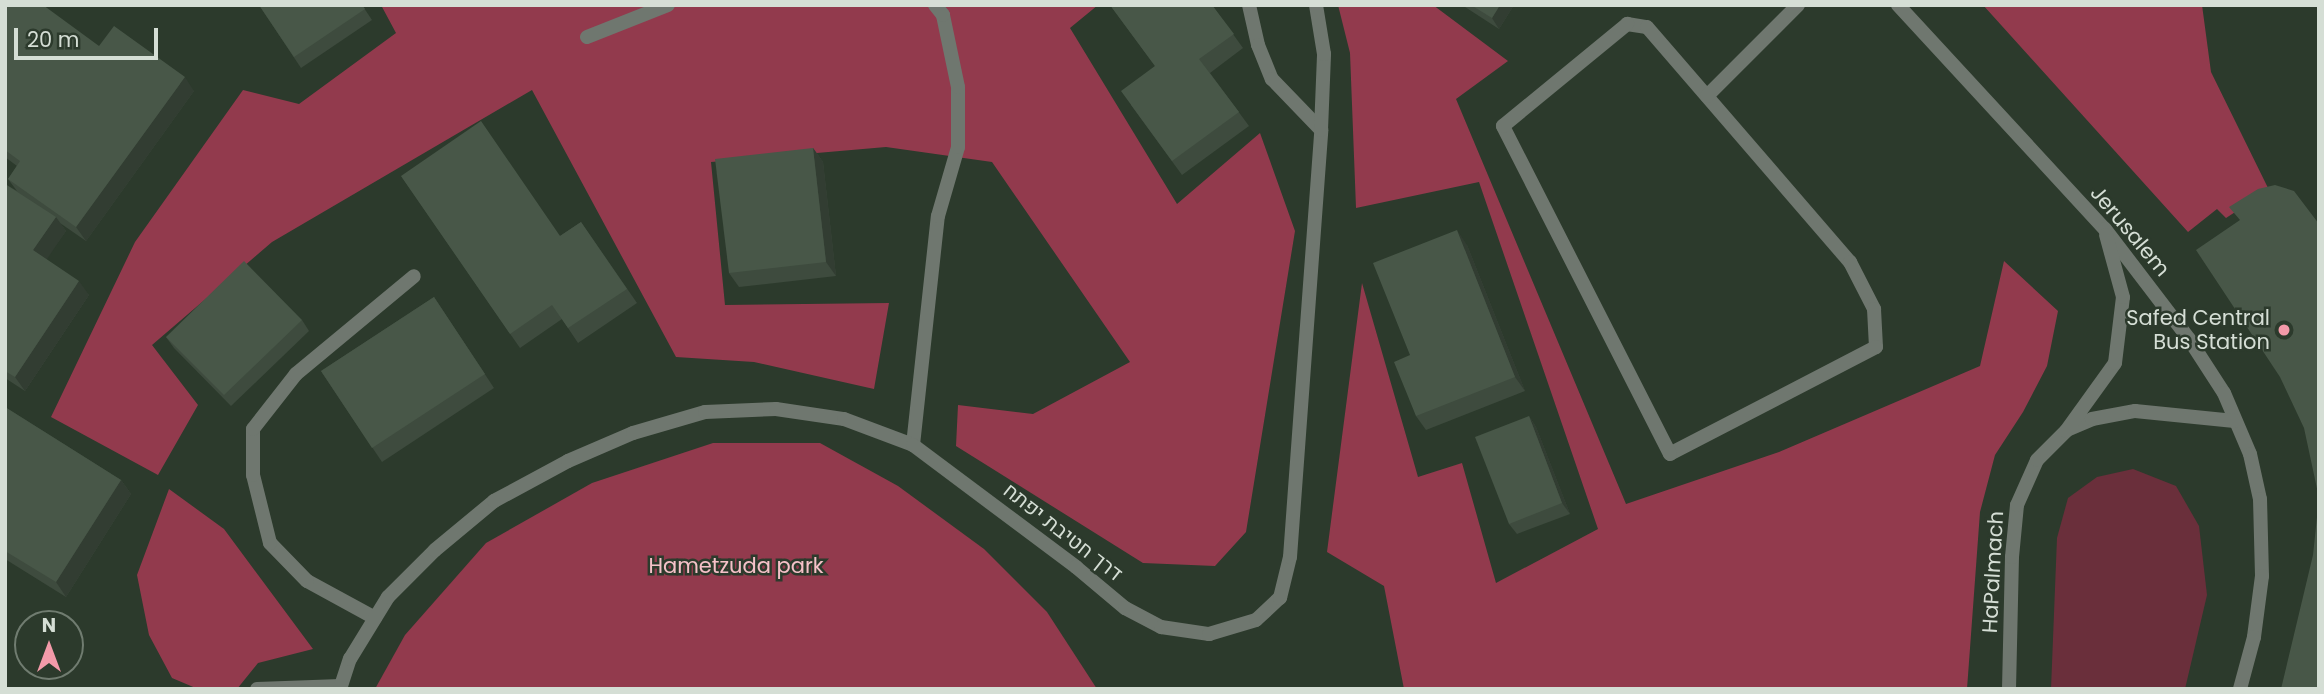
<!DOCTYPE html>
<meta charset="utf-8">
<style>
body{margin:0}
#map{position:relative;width:2324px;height:694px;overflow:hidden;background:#2c3a2c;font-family:Poppins,Heebo,sans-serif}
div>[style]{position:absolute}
.green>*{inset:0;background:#6a2f3b}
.forest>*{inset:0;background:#923a4d}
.lane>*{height:14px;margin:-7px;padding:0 7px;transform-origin:7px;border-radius:7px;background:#6f776f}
.street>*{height:14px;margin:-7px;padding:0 7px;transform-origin:7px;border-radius:7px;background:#6f776f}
.wall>*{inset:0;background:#3e4b3e}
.shaded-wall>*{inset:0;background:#323d32}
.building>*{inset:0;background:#485748}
.dots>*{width:19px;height:19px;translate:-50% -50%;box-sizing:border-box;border:4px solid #2c3a2c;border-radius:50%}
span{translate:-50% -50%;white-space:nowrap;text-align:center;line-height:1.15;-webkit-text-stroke:5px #2c3a2c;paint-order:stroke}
.street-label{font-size:21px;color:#d5ded5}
.poi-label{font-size:21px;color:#d5ded5}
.right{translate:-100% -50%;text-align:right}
.park-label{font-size:21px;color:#f5c1c8}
.frame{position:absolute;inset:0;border:7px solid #d5ded5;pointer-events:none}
.north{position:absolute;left:14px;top:610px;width:70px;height:70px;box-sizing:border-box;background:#2c3a2c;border:2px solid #707c70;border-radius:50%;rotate:0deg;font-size:19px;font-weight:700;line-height:28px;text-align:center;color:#d5ded5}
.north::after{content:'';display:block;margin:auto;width:24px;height:32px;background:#f39aa9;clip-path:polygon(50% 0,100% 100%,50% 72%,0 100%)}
.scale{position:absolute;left:14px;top:28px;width:144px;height:32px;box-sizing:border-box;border:4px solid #d5ded5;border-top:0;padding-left:9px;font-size:21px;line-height:24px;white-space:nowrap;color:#d5ded5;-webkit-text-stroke:5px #2c3a2c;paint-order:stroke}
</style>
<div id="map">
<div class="green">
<div style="clip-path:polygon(2133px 469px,2176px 486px,2199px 526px,2207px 595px,2185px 689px,2051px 689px,2057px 538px,2068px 498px,2097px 477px)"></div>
</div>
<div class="forest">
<div style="clip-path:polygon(381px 5px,1098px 5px,1070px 28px,1177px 204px,1260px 133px,1295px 231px,1246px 532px,1215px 566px,1143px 563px,956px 446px,958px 405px,1033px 414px,1130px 362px,992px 162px,886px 147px,711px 162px,725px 305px,889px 303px,874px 389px,754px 362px,676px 357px,532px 90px,272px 242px,152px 345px,198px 405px,158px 475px,51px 417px,135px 242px,243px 90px,299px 104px,396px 33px)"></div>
<div style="clip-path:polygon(1338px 5px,1433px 5px,1508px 61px,1456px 99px,1626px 504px,1779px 452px,1980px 366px,2004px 261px,2058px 311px,2047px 366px,2023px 412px,1995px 455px,1980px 512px,1967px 689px,1404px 689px,1384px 586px,1327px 552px,1362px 283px,1418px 477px,1462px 463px,1496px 583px,1598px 529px,1479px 182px,1356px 208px,1350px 53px)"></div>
<div style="clip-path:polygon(1983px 5px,2202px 5px,2211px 72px,2269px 190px,2226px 218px,2217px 209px,2188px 232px)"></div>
<div style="clip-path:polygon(713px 443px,820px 443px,898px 486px,984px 549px,1047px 612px,1097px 689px,375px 689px,405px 635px,486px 543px,592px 483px)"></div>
<div style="clip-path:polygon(169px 489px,224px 529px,313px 649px,258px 663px,237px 689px,198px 689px,172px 678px,149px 635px,137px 575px)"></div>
</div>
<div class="lane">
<div style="left:1249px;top:5px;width:41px;rotate:77.3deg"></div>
<div style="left:1258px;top:45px;width:37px;rotate:68deg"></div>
<div style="left:1272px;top:79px;width:71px;rotate:46.1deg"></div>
<div style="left:1627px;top:24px;width:20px;rotate:9deg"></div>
<div style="left:1647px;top:27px;width:311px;rotate:49.2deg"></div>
<div style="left:1850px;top:262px;width:53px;rotate:62.9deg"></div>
<div style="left:1874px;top:309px;width:38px;rotate:87deg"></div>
<div style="left:1876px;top:347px;width:232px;rotate:152.6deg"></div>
<div style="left:1670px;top:454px;width:368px;rotate:-117deg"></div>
<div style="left:1503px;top:126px;width:161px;rotate:-39.4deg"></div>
<div style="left:587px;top:37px;width:87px;rotate:-21.6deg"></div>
<div style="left:1707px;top:96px;width:129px;rotate:-45deg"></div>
<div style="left:913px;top:445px;width:230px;rotate:-83.8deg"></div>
<div style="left:938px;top:216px;width:72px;rotate:-73.8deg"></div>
<div style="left:958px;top:147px;width:60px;rotate:-90deg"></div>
<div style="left:958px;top:87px;width:74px;rotate:-101.8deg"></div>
<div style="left:943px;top:15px;width:13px;rotate:-129deg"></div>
<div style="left:375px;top:618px;width:77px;rotate:-151.4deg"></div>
<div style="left:307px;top:581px;width:53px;rotate:-134.2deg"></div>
<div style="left:270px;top:543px;width:70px;rotate:-104deg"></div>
<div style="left:253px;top:475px;width:46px;rotate:-90deg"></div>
<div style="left:253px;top:429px;width:70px;rotate:-52deg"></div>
<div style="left:296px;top:374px;width:153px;rotate:-39.7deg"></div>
<div style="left:257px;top:689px;width:84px;rotate:-2deg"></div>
</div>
<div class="street">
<div style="left:1898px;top:5px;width:305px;rotate:47.3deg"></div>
<div style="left:2105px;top:229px;width:138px;rotate:52.6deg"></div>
<div style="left:2189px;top:339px;width:64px;rotate:57.1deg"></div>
<div style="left:2224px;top:393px;width:66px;rotate:66.9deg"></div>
<div style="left:2250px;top:454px;width:46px;rotate:77.5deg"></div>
<div style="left:2260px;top:499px;width:77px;rotate:88.5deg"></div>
<div style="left:2262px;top:576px;width:62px;rotate:97.5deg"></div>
<div style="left:2254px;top:637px;width:54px;rotate:105.1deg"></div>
<div style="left:2069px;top:429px;width:25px;rotate:-23deg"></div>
<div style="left:2092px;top:419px;width:44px;rotate:-10.5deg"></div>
<div style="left:2135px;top:411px;width:100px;rotate:5.7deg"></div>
<div style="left:340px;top:689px;width:32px;rotate:-72deg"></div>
<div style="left:350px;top:659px;width:73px;rotate:-58.5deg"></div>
<div style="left:388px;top:597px;width:66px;rotate:-45deg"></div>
<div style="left:435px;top:550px;width:77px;rotate:-39.7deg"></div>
<div style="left:494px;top:501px;width:84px;rotate:-28.4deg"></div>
<div style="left:568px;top:461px;width:71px;rotate:-23.3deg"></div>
<div style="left:633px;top:433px;width:75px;rotate:-16.3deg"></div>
<div style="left:705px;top:412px;width:71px;rotate:-2.4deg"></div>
<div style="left:776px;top:409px;width:69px;rotate:8.4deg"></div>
<div style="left:844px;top:419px;width:74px;rotate:20.6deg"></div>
<div style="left:913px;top:445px;width:204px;rotate:36.8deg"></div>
<div style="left:1076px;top:567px;width:64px;rotate:39.9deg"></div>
<div style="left:1125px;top:608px;width:41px;rotate:27.8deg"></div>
<div style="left:1161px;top:627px;width:49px;rotate:8.3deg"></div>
<div style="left:1209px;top:634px;width:49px;rotate:-16.6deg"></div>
<div style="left:1256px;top:620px;width:33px;rotate:-43deg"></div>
<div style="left:1280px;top:598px;width:42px;rotate:-76.3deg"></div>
<div style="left:1290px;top:557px;width:428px;rotate:-85.8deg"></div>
<div style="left:1321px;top:130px;width:76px;rotate:-87.7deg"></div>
<div style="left:1324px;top:54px;width:50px;rotate:-99.3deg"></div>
<div style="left:2009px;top:689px;width:132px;rotate:-88.7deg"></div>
<div style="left:2012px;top:557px;width:52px;rotate:-84.5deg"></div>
<div style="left:2017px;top:505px;width:49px;rotate:-66deg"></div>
<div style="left:2037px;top:460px;width:41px;rotate:-45deg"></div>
<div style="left:2066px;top:431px;width:84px;rotate:-54.2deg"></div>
<div style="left:2115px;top:363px;width:66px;rotate:-83.1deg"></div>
<div style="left:2123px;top:297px;width:64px;rotate:-105.3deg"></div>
</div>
<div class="wall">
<div style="clip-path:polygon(259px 5px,362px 5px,372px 20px,301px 68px)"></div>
<div style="clip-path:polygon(1110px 5px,1212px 5px,1243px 48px,1210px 73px,1249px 126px,1182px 175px,1131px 105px,1155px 66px)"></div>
<div style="clip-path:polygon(1462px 5px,1514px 5px,1499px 29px)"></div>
<div style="clip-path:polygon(5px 8px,99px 46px,194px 91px,86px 241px,60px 223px,66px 231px,46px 259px,89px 295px,25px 391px,5px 378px,5px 184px,17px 191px,8px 179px,17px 166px,5px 157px)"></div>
<div style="clip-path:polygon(813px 148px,823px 162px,836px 276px,739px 287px,729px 273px)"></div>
<div style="clip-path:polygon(401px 176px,560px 236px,581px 222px,637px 303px,578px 343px,562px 319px,520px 348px)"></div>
<div style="clip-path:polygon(1467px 245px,1525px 391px,1426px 430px,1416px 416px,1410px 355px)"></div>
<div style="clip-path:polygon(434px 297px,494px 388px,382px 462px,321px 371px)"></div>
<div style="clip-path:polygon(302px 320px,309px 331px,231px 406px,174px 348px,166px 337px)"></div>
<div style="clip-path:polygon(5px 407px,121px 480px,131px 494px,66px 597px,5px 559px)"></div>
<div style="clip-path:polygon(1529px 416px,1536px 427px,1570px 514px,1517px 534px,1509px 524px)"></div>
</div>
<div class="shaded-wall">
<div style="clip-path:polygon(1500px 5px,1514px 5px,1499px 29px,1492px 18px)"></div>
<div style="clip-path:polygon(185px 77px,194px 91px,86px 241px,76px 227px)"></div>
<div style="clip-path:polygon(813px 148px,823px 162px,836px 276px,826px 262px)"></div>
<div style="clip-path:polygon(56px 217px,66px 231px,43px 265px,33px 250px)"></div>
<div style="clip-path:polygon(1457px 230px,1467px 245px,1525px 391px,1515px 377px)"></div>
<div style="clip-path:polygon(79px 281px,89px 295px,25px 391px,15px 377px)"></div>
<div style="clip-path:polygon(1529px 416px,1536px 427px,1570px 514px,1562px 503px)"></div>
<div style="clip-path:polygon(121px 480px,131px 494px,66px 597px,56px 582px)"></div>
</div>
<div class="building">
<div style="clip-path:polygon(7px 5px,43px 5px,99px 46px,114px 26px,185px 77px,76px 227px,8px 179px,20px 161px,5px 150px,5px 8px)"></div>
<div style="clip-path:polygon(259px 5px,362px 5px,365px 9px,294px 57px)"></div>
<div style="clip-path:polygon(1110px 5px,1212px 5px,1234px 34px,1199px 59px,1239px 112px,1172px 161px,1121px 91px,1155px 66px)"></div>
<div style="clip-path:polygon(1471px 5px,1500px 5px,1492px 18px)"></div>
<div style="clip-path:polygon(481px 121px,560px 236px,581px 222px,627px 289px,568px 328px,552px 305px,510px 334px,401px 176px)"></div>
<div style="clip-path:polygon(813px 148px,826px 262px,729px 273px,715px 159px)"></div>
<div style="clip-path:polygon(5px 184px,56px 217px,33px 250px,79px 281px,15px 377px,5px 371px)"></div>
<div style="clip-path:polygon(2275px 185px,2294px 191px,2319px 224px,2319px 689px,2281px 689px,2313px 555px,2319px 498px,2304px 428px,2280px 377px,2196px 250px,2240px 220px,2229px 207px,2258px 189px)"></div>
<div style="clip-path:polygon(1457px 230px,1515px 377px,1416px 416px,1394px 362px,1410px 355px,1373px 263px)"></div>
<div style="clip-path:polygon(244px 261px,302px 320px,224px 395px,166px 337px)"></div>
<div style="clip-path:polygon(434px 297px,485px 374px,372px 448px,321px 371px)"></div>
<div style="clip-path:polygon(5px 407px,121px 480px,56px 582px,5px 551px)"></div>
<div style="clip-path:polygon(1529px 416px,1562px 503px,1509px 524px,1475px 437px)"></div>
</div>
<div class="dots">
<div style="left:2284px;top:330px;background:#f39aa9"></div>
</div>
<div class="street-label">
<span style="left:2130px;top:231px;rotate:50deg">Jerusalem</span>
<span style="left:1063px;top:532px;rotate:38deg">דרך חטיבת יפתח</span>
<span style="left:1993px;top:572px;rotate:-87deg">HaPalmach</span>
</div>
<div class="poi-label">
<span class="right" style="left:2270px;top:330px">Safed Central<br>Bus Station</span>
</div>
<div class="park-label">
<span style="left:736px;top:566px">Hametzuda park</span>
</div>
<div class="frame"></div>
<div class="north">N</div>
<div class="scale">20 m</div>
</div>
